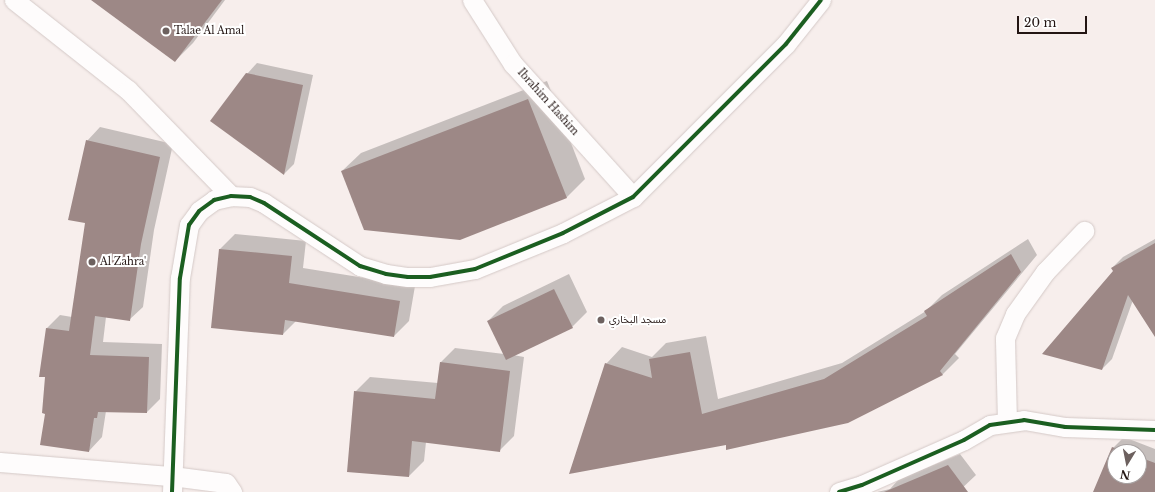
<!DOCTYPE html>
<meta charset="utf-8">
<style>
body{margin:0}
#map{position:relative;width:1155px;height:492px;overflow:hidden;background:#f7eeec;font-family:"Libre Baskerville","Noto Sans Arabic",serif}
div>[style]{position:absolute}
.shadow>*{inset:0;background:#0003}
.building>*{inset:0;background:#9d8886}
.roads{filter:drop-shadow(0 0 1px #d4c9c7) drop-shadow(0 0 1px #d4c9c7)}
.minor>*{height:19px;margin:-9.5px;padding:0 9.5px;transform-origin:9.5px;border-radius:9.5px;background:#fefcfc}
.cycleway>*{height:4px;margin:-2px;padding:0 2px;transform-origin:2px;border-radius:2px;background:#1b5e20}
.dots>*{width:11px;height:11px;translate:-50% -50%;box-sizing:border-box;border:2px solid #fff;border-radius:50%}
span{translate:-50% -50%;white-space:nowrap;text-align:center;line-height:1.15;-webkit-text-stroke:4px #fff;paint-order:stroke}
.poi-label{font-size:10px;color:#231513}
.left{translate:0 -50%;text-align:left}
.street-label{font-size:10px;color:#231513}
.north{position:absolute;left:1107px;top:444px;width:40px;height:40px;box-sizing:border-box;background:#fff;border:1px solid #a7a1a1;border-radius:50%;rotate:190deg;font-size:11px;font-weight:700;line-height:16px;text-align:center;color:#231513}
.north::after{content:'';display:block;margin:auto;width:14px;height:18px;background:#6d615f;clip-path:polygon(50% 0,100% 100%,50% 72%,0 100%)}
.scale{position:absolute;left:1017px;top:16px;width:70px;height:18px;box-sizing:border-box;border:2px solid #231513;border-top:0;padding-left:5px;font-size:12px;line-height:14px;white-space:nowrap;color:#231513;-webkit-text-stroke:3px #fff;paint-order:stroke}
</style>
<div id="map">
<div class="shadow">
<div style="clip-path:polygon(92px 0,225px 0,193px 43px,175px 61px)"></div>
<div style="clip-path:polygon(257px 63px,313px 75px,294px 164px,284px 174px,247px 74px)"></div>
<div style="clip-path:polygon(547px 81px,585px 179px,567px 197px,342px 171px,361px 153px)"></div>
<div style="clip-path:polygon(100px 127px,173px 144px,154px 230px,143px 307px,129px 320px,106px 317px,103px 342px,162px 344px,160px 399px,147px 412px,106px 411px,102px 437px,89px 451px,46px 413px,47px 328px,60px 315px,72px 317px,86px 223px,87px 141px)"></div>
<div style="clip-path:polygon(235px 234px,306px 241px,303px 268px,415px 286px,409px 321px,394px 336px,296px 321px,283px 334px,212px 327px,220px 249px)"></div>
<div style="clip-path:polygon(1028px 239px,1037px 255px,955px 354px,959px 358px,943px 374px,848px 422px,727px 444px,606px 364px,622px 347px,652px 357px,666px 343px,706px 336px,718px 399px,842px 363px,926px 311px,942px 295px)"></div>
<div style="clip-path:polygon(1155px 239px,1155px 315px,1133px 300px,1112px 359px,1102px 369px,1114px 271px,1112px 268px,1123px 257px)"></div>
<div style="clip-path:polygon(569px 274px,587px 312px,572px 327px,513px 355px,524px 357px,514px 436px,499px 451px,426px 442px,424px 461px,409px 476px,355px 392px,370px 377px,438px 383px,440px 363px,455px 348px,504px 354px,488px 321px,503px 306px)"></div>
<div style="clip-path:polygon(evenodd,1124px 437px,1155px 449px,1155px 492px,1094px 492px,1113px 448px,1124px 437px,1115px 452px,1139px 452px,1139px 476px,1115px 476px,1115px 452px)"></div>
<div style="clip-path:polygon(960px 454px,976px 475px,958px 492px,877px 492px,890px 489px,899px 479px)"></div>
</div>
<div class="building">
<div style="clip-path:polygon(91px 0,222px 0,175px 62px)"></div>
<div style="clip-path:polygon(246px 73px,303px 85px,284px 175px,210px 121px)"></div>
<div style="clip-path:polygon(528px 99px,567px 198px,460px 240px,364px 230px,341px 171px)"></div>
<div style="clip-path:polygon(86px 140px,160px 157px,141px 244px,130px 321px,95px 316px,90px 355px,149px 357px,147px 413px,98px 412px,97px 418px,94px 418px,89px 452px,40px 445px,45px 414px,42px 413px,45px 377px,39px 377px,46px 328px,69px 331px,85px 223px,68px 220px)"></div>
<div style="clip-path:polygon(1155px 243px,1155px 337px,1128px 295px,1102px 370px,1042px 354px,1113px 271px,1111px 268px)"></div>
<div style="clip-path:polygon(219px 249px,292px 256px,289px 283px,400px 301px,394px 337px,285px 320px,283px 335px,211px 328px)"></div>
<div style="clip-path:polygon(1011px 254px,1021px 272px,940px 371px,943px 375px,848px 423px,726px 450px,726px 445px,569px 474px,605px 363px,652px 378px,649px 359px,690px 352px,702px 414px,824px 379px,927px 316px,924px 311px)"></div>
<div style="clip-path:polygon(554px 289px,573px 328px,506px 360px,487px 321px)"></div>
<div style="clip-path:polygon(440px 362px,510px 371px,500px 452px,412px 441px,409px 477px,347px 472px,354px 391px,435px 399px)"></div>
<div style="clip-path:polygon(1112px 447px,1126px 452px,1115px 452px,1115px 476px,1139px 476px,1139px 457px,1155px 463px,1155px 492px,1093px 492px)"></div>
<div style="clip-path:polygon(948px 465px,968px 492px,884px 492px)"></div>
</div>
<div class="roads">
<div class="minor">
<div style="left:14px;top:0;width:145px;rotate:38.3deg"></div>
<div style="left:128px;top:90px;width:148px;rotate:45.8deg"></div>
<div style="left:472px;top:0;width:76px;rotate:57.4deg"></div>
<div style="left:513px;top:64px;width:179px;rotate:47.9deg"></div>
<div style="left:1007px;top:422px;width:84px;rotate:-91.4deg"></div>
<div style="left:1005px;top:338px;width:26px;rotate:-67deg"></div>
<div style="left:1015px;top:314px;width:52px;rotate:-54.5deg"></div>
<div style="left:1045px;top:272px;width:57px;rotate:-46.4deg"></div>
<div style="left:0;top:462px;width:173px;rotate:4.7deg"></div>
<div style="left:172px;top:476px;width:54px;rotate:7.4deg"></div>
<div style="left:226px;top:483px;width:11px;rotate:56deg"></div>
<div style="left:172px;top:492px;width:214px;rotate:-87.9deg"></div>
<div style="left:180px;top:278px;width:54px;rotate:-80.4deg"></div>
<div style="left:189px;top:225px;width:17px;rotate:-54deg"></div>
<div style="left:199px;top:211px;width:19px;rotate:-36deg"></div>
<div style="left:214px;top:200px;width:17px;rotate:-13deg"></div>
<div style="left:231px;top:196px;width:19px;rotate:3deg"></div>
<div style="left:250px;top:197px;width:15px;rotate:23deg"></div>
<div style="left:264px;top:203px;width:115px;rotate:33.3deg"></div>
<div style="left:360px;top:266px;width:27px;rotate:17deg"></div>
<div style="left:386px;top:274px;width:22px;rotate:8deg"></div>
<div style="left:408px;top:277px;width:22px"></div>
<div style="left:430px;top:277px;width:46px;rotate:-10.1deg"></div>
<div style="left:475px;top:269px;width:95px;rotate:-22.2deg"></div>
<div style="left:563px;top:233px;width:79px;rotate:-27.2deg"></div>
<div style="left:633px;top:197px;width:216px;rotate:-45deg"></div>
<div style="left:786px;top:44px;width:56px;rotate:-51.5deg"></div>
<div style="left:839px;top:492px;width:24px;rotate:-17deg"></div>
<div style="left:862px;top:485px;width:111px;rotate:-23.8deg"></div>
<div style="left:964px;top:440px;width:30px;rotate:-30deg"></div>
<div style="left:990px;top:425px;width:34px;rotate:-8deg"></div>
<div style="left:1024px;top:420px;width:42px;rotate:9.7deg"></div>
<div style="left:1065px;top:427px;width:90px;rotate:1.9deg"></div>
</div>
</div>
<div class="cycleway">
<div style="left:172px;top:492px;width:214px;rotate:-87.9deg"></div>
<div style="left:180px;top:278px;width:54px;rotate:-80.4deg"></div>
<div style="left:189px;top:225px;width:17px;rotate:-54deg"></div>
<div style="left:199px;top:211px;width:19px;rotate:-36deg"></div>
<div style="left:214px;top:200px;width:17px;rotate:-13deg"></div>
<div style="left:231px;top:196px;width:19px;rotate:3deg"></div>
<div style="left:250px;top:197px;width:15px;rotate:23deg"></div>
<div style="left:264px;top:203px;width:115px;rotate:33.3deg"></div>
<div style="left:360px;top:266px;width:27px;rotate:17deg"></div>
<div style="left:386px;top:274px;width:22px;rotate:8deg"></div>
<div style="left:408px;top:277px;width:22px"></div>
<div style="left:430px;top:277px;width:46px;rotate:-10.1deg"></div>
<div style="left:475px;top:269px;width:95px;rotate:-22.2deg"></div>
<div style="left:563px;top:233px;width:79px;rotate:-27.2deg"></div>
<div style="left:633px;top:197px;width:216px;rotate:-45deg"></div>
<div style="left:786px;top:44px;width:56px;rotate:-51.5deg"></div>
<div style="left:839px;top:492px;width:24px;rotate:-17deg"></div>
<div style="left:862px;top:485px;width:111px;rotate:-23.8deg"></div>
<div style="left:964px;top:440px;width:30px;rotate:-30deg"></div>
<div style="left:990px;top:425px;width:34px;rotate:-8deg"></div>
<div style="left:1024px;top:420px;width:42px;rotate:9.7deg"></div>
<div style="left:1065px;top:427px;width:90px;rotate:1.9deg"></div>
</div>
<div class="dots">
<div style="left:166px;top:31px;background:#6d615f"></div>
<div style="left:92px;top:262px;background:#6d615f"></div>
<div style="left:601px;top:320px;background:#6d615f"></div>
</div>
<div class="poi-label">
<span class="left" style="left:174px;top:31px">Talae Al Amal</span>
<span class="left" style="left:100px;top:262px">Al Zahra'</span>
<span class="left" style="left:609px;top:320px">مسجد البخاري</span>
</div>
<div class="street-label">
<span style="left:548px;top:102px;rotate:48deg">Ibrahim Hashim</span>
</div>
<div class="north">N</div>
<div class="scale">20 m</div>
</div>
